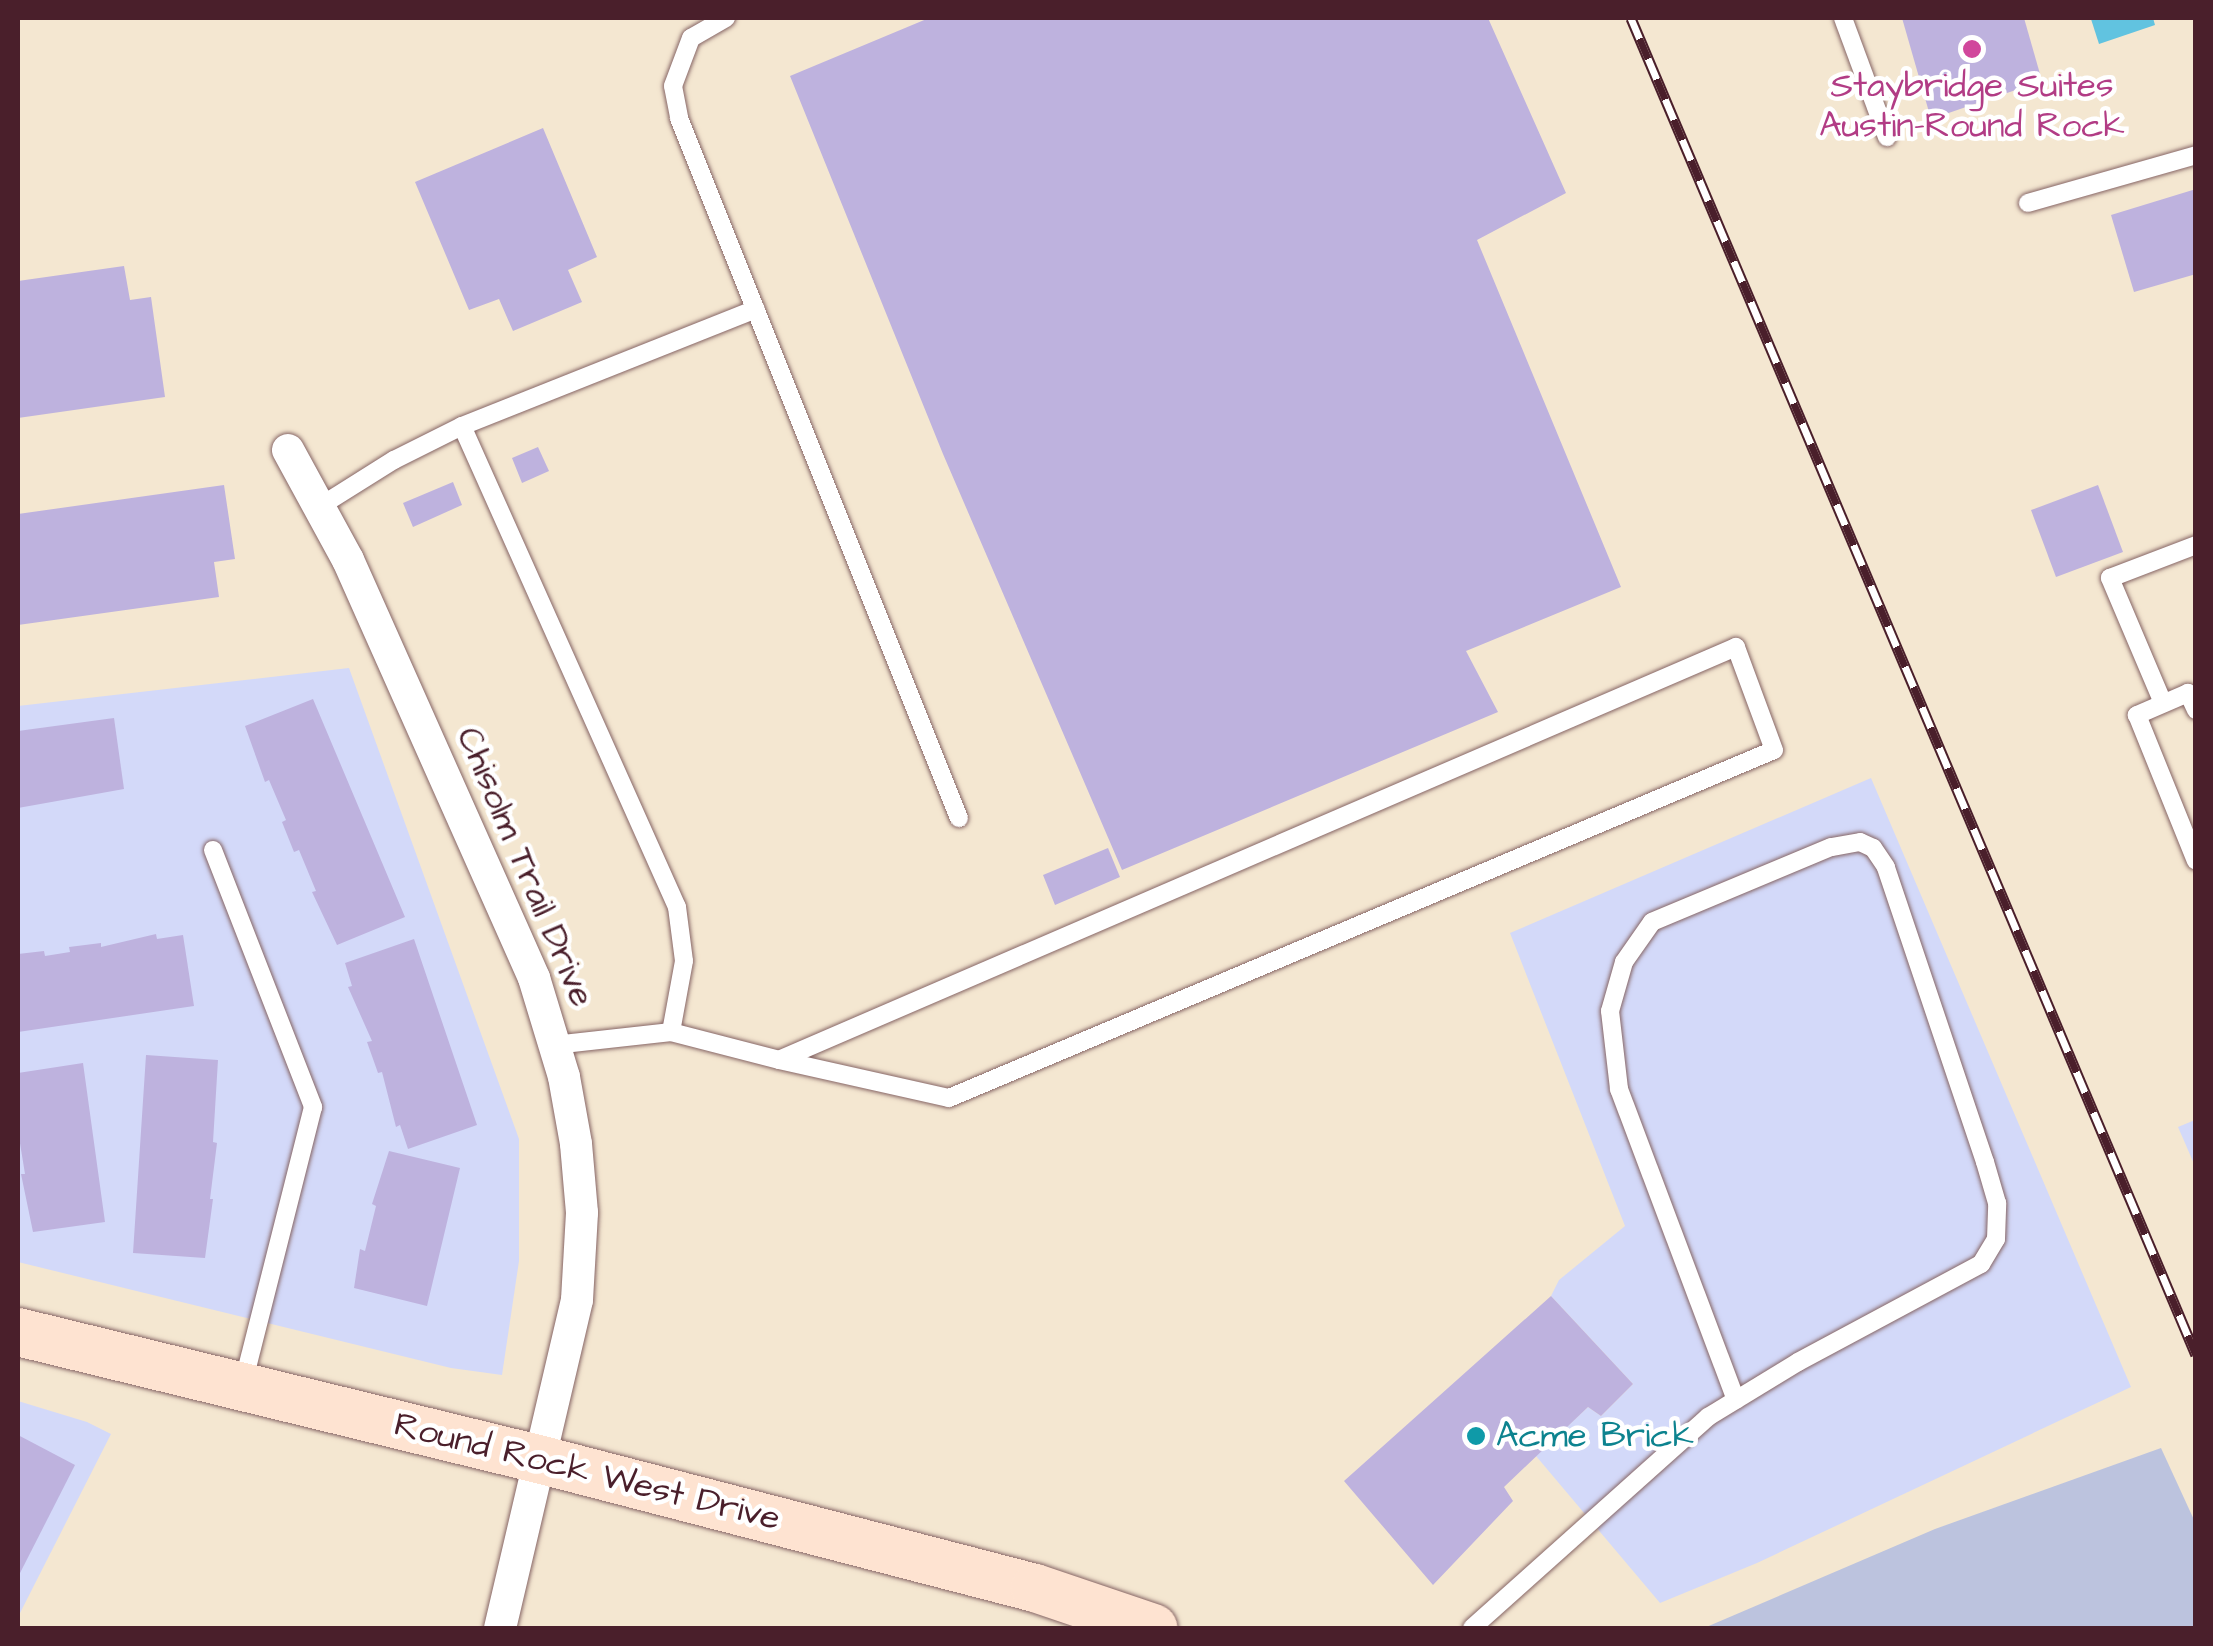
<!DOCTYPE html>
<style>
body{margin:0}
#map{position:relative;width:2213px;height:1646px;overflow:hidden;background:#f4e7d1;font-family:"Architects Daughter",sans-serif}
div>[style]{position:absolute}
.built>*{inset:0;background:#d3d9f9}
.industrial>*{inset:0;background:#bcc3de}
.water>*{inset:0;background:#61c3e0}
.building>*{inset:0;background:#beb2de}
.roads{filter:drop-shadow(0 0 2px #866565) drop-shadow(0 0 2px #866565)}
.lane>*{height:18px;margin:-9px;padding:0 9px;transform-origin:9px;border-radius:9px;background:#fff}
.street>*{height:32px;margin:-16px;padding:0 16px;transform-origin:16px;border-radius:16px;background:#fff}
.secondary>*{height:48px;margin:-24px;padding:0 24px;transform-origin:24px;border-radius:24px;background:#fee3d1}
.rail>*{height:11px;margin-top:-5.5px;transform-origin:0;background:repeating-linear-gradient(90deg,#fff 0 22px,#4a1f2b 0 44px);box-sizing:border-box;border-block:2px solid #4a1f2b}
.dots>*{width:28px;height:28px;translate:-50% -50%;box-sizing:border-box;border:5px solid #fff;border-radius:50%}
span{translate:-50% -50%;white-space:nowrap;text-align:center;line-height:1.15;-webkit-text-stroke:9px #fff;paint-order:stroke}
.hotel-label{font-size:35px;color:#b23c85}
.street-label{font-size:35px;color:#4a1f2b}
.culture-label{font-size:35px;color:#0d838f}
.left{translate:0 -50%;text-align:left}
.frame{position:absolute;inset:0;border:20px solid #4a1f2b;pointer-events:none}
</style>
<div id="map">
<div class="built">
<div style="clip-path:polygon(349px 668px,519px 1139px,519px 1261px,502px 1375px,451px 1368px,18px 1262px,18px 706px)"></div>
<div style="clip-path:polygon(1871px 778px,2131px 1387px,1757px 1563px,1660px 1603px,1536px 1456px,1588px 1407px,1601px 1416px,1633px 1384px,1551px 1296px,1559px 1280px,1625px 1226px,1510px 933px)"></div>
<div style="clip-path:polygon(2195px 1120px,2195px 1166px,2178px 1127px)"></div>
<div style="clip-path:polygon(18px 1401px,87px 1422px,111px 1434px,18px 1617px)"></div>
</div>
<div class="industrial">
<div style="clip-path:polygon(2161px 1448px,2195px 1522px,2195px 1628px,1704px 1628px,1935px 1529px)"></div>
</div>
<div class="water">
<div style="clip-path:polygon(2153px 18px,2155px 25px,2099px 44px,2091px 19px)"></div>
</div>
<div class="building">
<div style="clip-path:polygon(929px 18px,1488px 18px,1566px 193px,1477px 240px,1621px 587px,1466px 651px,1498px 712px,1122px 870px,943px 454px,790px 76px)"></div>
<div style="clip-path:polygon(1902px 18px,2024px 18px,2042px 81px,1931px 119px)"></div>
<div style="clip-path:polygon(543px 128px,597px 257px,568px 270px,582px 302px,513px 331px,499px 299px,469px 310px,415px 182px)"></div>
<div style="clip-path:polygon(2196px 189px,2196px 274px,2134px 292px,2111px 215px)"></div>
<div style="clip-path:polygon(124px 266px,130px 300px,151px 297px,165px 397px,18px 418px,18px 281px)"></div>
<div style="clip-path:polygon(538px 447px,549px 471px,522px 483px,512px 458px)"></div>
<div style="clip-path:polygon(453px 482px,462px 505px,413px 527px,403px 503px)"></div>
<div style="clip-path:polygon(224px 485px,235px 559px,214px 562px,219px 597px,18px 625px,18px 514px)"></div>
<div style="clip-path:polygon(2098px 485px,2123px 552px,2056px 577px,2031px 510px)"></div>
<div style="clip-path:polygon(313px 699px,405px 917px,337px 945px,312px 892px,316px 891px,299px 850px,294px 852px,282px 822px,286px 820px,269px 780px,265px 782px,245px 726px)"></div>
<div style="clip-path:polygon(114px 718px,124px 789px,18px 808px,18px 731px)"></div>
<div style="clip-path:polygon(1108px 848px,1120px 877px,1055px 905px,1043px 875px)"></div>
<div style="clip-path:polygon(156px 934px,157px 939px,183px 935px,194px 1006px,18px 1032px,18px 954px,44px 951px,45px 956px,70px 952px,69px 947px,101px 943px,101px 947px)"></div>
<div style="clip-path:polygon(414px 939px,477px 1125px,408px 1149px,400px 1125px,396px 1127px,382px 1072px,378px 1073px,367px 1042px,372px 1041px,348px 987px,352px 986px,345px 963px)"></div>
<div style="clip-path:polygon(146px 1055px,218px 1060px,213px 1142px,217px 1143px,210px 1199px,213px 1199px,205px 1258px,133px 1253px)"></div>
<div style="clip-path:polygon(83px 1063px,105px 1222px,33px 1232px,21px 1174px,25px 1174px,18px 1131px,18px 1073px)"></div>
<div style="clip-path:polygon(389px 1151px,460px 1168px,427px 1306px,354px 1288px,360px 1249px,365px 1251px,376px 1206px,372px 1204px)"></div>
<div style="clip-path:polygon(1551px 1296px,1633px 1384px,1601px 1416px,1588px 1407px,1504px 1487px,1513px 1501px,1433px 1585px,1344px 1481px)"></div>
<div style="clip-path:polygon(18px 1435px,75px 1465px,18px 1577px)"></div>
</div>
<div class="roads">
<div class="lane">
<div style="left:726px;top:18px;width:40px;rotate:150.3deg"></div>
<div style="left:691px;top:38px;width:51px;rotate:110.6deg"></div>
<div style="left:673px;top:86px;width:33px;rotate:79deg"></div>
<div style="left:679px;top:118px;width:754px;rotate:68.2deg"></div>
<div style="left:1843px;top:18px;width:127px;rotate:69.7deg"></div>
<div style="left:2028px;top:203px;width:175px;rotate:-15.9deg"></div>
<div style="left:462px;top:426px;width:316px;rotate:-21.7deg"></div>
<div style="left:319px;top:507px;width:89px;rotate:-32.1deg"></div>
<div style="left:394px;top:460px;width:76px;rotate:-26.6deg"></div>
<div style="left:462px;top:426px;width:527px;rotate:65.92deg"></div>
<div style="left:677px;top:907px;width:54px;rotate:82.6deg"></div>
<div style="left:684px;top:961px;width:72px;rotate:100.4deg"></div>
<div style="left:671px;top:1032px;width:112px;rotate:14.5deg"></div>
<div style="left:779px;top:1060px;width:174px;rotate:12.6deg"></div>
<div style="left:949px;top:1098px;width:895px;rotate:-22.87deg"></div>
<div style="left:1774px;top:750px;width:110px;rotate:-110.3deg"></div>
<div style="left:1736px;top:647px;width:1042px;rotate:156.66deg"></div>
<div style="left:2163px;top:703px;width:136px;rotate:-113deg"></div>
<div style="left:2110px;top:578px;width:92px;rotate:-21deg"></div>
<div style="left:2196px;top:710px;width:19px;rotate:-115deg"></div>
<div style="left:2188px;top:693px;width:56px;rotate:156.7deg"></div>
<div style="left:2137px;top:715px;width:157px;rotate:68deg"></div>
<div style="left:213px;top:850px;width:276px;rotate:68.7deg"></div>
<div style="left:313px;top:1107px;width:285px;rotate:104.2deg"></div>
<div style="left:554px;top:1045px;width:118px;rotate:-6.3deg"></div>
<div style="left:1472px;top:1628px;width:317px;rotate:-41.8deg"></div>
<div style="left:1708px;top:1417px;width:105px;rotate:-31.4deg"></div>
<div style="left:1798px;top:1362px;width:208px;rotate:-28.2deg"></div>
<div style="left:1981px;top:1264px;width:29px;rotate:-59deg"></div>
<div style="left:1996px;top:1239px;width:36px;rotate:-88deg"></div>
<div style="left:1997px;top:1203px;width:43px;rotate:-106.3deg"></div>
<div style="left:1985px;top:1162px;width:311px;rotate:-108.6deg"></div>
<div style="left:1886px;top:867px;width:23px;rotate:-124deg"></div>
<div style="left:1873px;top:848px;width:14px;rotate:-155deg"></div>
<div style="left:1860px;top:842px;width:29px;rotate:170deg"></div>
<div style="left:1831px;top:847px;width:194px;rotate:157.3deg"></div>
<div style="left:1652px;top:922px;width:49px;rotate:125deg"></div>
<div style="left:1624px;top:962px;width:51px;rotate:105.9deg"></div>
<div style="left:1610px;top:1011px;width:79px;rotate:83.4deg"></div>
<div style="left:1619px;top:1089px;width:332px;rotate:69.4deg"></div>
</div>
<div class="street">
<div style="left:288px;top:450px;width:125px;rotate:61.4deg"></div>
<div style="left:348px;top:560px;width:458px;rotate:66deg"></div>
<div style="left:534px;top:978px;width:103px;rotate:73.1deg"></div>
<div style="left:564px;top:1077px;width:68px;rotate:79.8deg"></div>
<div style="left:576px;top:1144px;width:69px;rotate:85deg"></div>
<div style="left:582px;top:1213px;width:87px;rotate:93.3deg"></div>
<div style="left:577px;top:1300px;width:337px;rotate:103.2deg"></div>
</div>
<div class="secondary">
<div style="left:18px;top:1332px;width:535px;rotate:13.72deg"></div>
<div style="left:538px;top:1459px;width:513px;rotate:14.55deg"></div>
<div style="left:1035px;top:1588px;width:125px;rotate:18.7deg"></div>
</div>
</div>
<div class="rail">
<div style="left:1631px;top:18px;width:1451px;rotate:67.09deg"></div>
</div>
<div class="dots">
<div style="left:1972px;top:49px;background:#d1479c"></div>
<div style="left:1476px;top:1436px;background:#0f9aa8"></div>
</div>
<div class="hotel-label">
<span style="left:1972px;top:106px">Staybridge Suites<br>Austin-Round Rock</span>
</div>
<div class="street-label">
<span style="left:525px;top:867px;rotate:67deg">Chisolm Trail Drive</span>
<span style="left:587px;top:1472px;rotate:14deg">Round Rock West Drive</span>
</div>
<div class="culture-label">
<span class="left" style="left:1496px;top:1436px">Acme Brick</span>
</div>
<div class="frame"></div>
</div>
